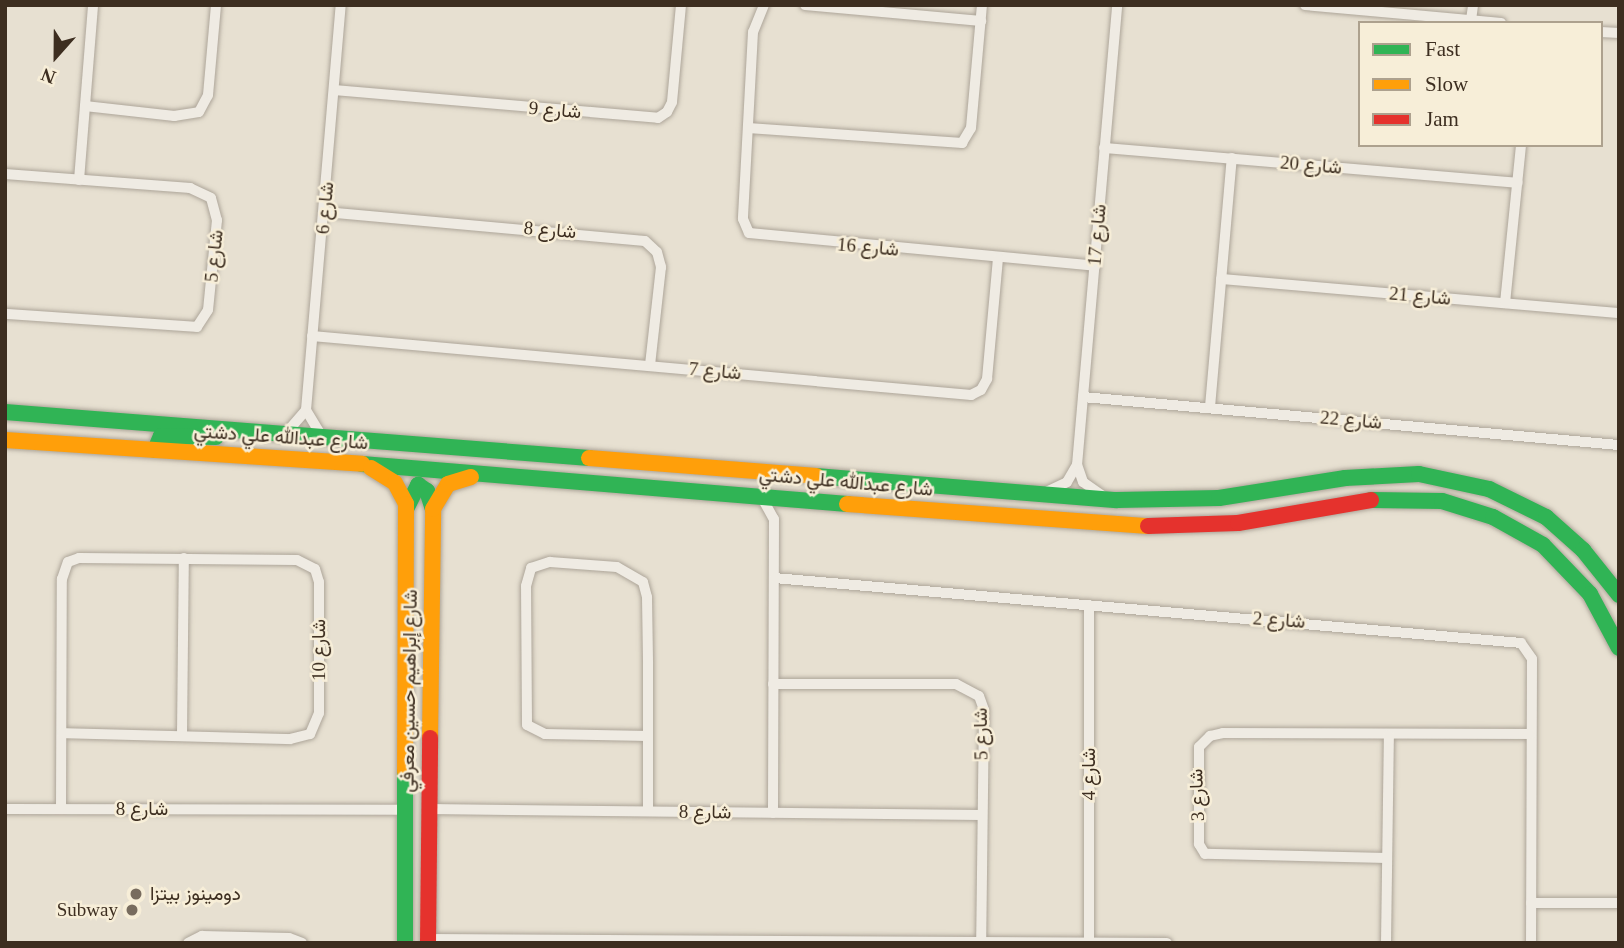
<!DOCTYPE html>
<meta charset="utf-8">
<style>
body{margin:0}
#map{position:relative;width:1624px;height:948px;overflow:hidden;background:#e7e0d1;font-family:"Times New Roman",Vazirmatn,serif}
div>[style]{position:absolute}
.roads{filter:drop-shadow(0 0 2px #ada599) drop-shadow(0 0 2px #ada599)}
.street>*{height:10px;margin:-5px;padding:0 5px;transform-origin:5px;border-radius:5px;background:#efebe3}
.fast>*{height:16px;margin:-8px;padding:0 8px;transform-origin:8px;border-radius:8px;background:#30b455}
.slow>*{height:16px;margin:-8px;padding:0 8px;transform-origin:8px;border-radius:8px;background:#ff9f0a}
.jam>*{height:16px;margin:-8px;padding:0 8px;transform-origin:8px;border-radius:8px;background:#e5322d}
.dots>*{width:19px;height:19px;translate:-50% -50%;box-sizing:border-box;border:4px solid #f7eed8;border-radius:50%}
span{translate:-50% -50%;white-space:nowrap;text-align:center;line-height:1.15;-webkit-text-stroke:5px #f7eed8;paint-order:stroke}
.street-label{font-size:19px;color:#3d2e20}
.poi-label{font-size:19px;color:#3d2e20}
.left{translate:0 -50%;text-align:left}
.right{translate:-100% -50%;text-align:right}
.frame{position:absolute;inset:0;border:7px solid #3d2e20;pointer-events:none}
.legend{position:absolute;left:1358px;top:21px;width:245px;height:126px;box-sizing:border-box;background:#f7eed8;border:2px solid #ada18e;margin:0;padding:9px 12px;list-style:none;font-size:21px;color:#3d2e20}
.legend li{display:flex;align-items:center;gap:14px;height:35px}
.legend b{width:35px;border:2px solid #ada18e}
.north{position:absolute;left:21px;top:21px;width:70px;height:70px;-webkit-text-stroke:5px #f7eed8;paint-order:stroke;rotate:201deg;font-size:19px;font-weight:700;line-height:28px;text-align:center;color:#3d2e20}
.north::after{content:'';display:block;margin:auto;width:24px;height:32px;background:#3d2e20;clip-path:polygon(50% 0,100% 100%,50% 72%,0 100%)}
</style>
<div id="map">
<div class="roads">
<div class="street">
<div style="left:764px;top:5px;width:29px;rotate:112deg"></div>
<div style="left:753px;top:32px;width:187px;rotate:93.1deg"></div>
<div style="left:743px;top:219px;width:15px;rotate:67deg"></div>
<div style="left:749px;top:233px;width:348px;rotate:5.4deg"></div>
<div style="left:805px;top:5px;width:177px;rotate:5.2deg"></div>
<div style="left:1305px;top:5px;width:197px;rotate:5.2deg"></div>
<div style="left:1471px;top:20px;width:15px;rotate:-82deg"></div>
<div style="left:1601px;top:32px;width:18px;rotate:3deg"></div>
<div style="left:334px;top:90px;width:325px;rotate:4.9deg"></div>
<div style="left:658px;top:118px;width:11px;rotate:-34deg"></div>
<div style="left:667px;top:112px;width:11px;rotate:-63deg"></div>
<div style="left:672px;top:102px;width:97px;rotate:-84.7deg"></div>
<div style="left:85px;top:106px;width:90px;rotate:6.4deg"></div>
<div style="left:174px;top:116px;width:25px;rotate:-9deg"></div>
<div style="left:199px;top:112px;width:19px;rotate:-62deg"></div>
<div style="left:208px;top:95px;width:90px;rotate:-84.9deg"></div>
<div style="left:748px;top:128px;width:215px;rotate:4deg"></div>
<div style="left:962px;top:143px;width:17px;rotate:-59deg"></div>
<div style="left:971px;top:128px;width:123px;rotate:-84.9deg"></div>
<div style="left:1104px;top:148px;width:415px;rotate:4.8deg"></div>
<div style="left:5px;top:174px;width:186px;rotate:4.3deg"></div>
<div style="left:190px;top:188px;width:23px;rotate:25deg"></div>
<div style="left:211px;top:198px;width:23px;rotate:75deg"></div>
<div style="left:217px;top:220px;width:90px;rotate:95.7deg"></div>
<div style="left:208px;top:310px;width:20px;rotate:123deg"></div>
<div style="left:197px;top:327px;width:192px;rotate:-176.1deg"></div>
<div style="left:79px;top:180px;width:176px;rotate:-85.4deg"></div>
<div style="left:325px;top:212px;width:321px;rotate:5.2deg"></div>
<div style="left:645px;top:241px;width:16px;rotate:43deg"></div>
<div style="left:657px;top:252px;width:16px;rotate:75deg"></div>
<div style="left:661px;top:267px;width:99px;rotate:96.4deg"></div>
<div style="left:1221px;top:279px;width:399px;rotate:4.9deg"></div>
<div style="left:1505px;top:303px;width:159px;rotate:-84.2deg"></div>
<div style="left:312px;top:336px;width:662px;rotate:5.12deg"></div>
<div style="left:971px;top:395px;width:11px;rotate:-27deg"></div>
<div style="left:981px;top:390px;width:13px;rotate:-61deg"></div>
<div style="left:987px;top:379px;width:121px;rotate:-84.8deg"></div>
<div style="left:1083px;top:397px;width:538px;rotate:5.12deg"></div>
<div style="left:1210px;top:407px;width:250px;rotate:-85deg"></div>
<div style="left:306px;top:410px;width:29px;rotate:59deg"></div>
<div style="left:287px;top:432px;width:29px;rotate:-49deg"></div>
<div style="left:306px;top:410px;width:407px;rotate:-85.1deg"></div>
<div style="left:1046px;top:492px;width:23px;rotate:-25deg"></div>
<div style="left:1067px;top:482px;width:20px;rotate:-60deg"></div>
<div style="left:761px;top:496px;width:26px;rotate:61deg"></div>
<div style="left:774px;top:519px;width:294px;rotate:90.2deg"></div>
<div style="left:1103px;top:496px;width:24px;rotate:-145deg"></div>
<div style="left:1083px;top:482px;width:18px;rotate:-109deg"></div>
<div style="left:1077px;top:465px;width:462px;rotate:-85deg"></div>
<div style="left:774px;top:578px;width:750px;rotate:4.97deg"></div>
<div style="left:1521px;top:643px;width:19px;rotate:55deg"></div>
<div style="left:1532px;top:659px;width:284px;rotate:90.2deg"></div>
<div style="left:1089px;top:605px;width:337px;rotate:90deg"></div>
<div style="left:773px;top:684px;width:183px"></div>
<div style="left:956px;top:684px;width:26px;rotate:28deg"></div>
<div style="left:979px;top:696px;width:15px;rotate:70deg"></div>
<div style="left:984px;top:710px;width:231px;rotate:90.7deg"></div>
<div style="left:182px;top:735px;width:177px;rotate:-89.4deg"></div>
<div style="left:648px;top:736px;width:103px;rotate:-178.9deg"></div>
<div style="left:545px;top:734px;width:20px;rotate:-153deg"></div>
<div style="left:527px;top:725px;width:139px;rotate:-90.4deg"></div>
<div style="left:526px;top:586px;width:19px;rotate:-74deg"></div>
<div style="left:531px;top:568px;width:20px;rotate:-18deg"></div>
<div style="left:550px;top:562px;width:67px;rotate:4.3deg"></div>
<div style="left:617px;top:567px;width:30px;rotate:30deg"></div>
<div style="left:643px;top:582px;width:16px;rotate:75deg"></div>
<div style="left:647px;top:597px;width:67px;rotate:89.1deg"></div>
<div style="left:648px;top:664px;width:147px;rotate:90deg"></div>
<div style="left:5px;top:809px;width:400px;rotate:0.1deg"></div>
<div style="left:61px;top:809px;width:230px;rotate:-89.8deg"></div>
<div style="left:62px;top:579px;width:18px;rotate:-71deg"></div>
<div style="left:68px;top:562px;width:12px;rotate:-20deg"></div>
<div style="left:79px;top:558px;width:218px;rotate:0.5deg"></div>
<div style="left:297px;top:560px;width:20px;rotate:27deg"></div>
<div style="left:315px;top:569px;width:14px;rotate:73deg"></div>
<div style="left:319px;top:582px;width:131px;rotate:90deg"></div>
<div style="left:319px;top:713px;width:23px;rotate:113deg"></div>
<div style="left:310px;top:734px;width:21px;rotate:166deg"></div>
<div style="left:290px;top:739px;width:228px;rotate:-178.5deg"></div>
<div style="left:428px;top:809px;width:553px;rotate:0.62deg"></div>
<div style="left:1387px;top:858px;width:182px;rotate:-178.7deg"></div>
<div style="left:1205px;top:854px;width:12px;rotate:-121deg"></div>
<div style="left:1199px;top:844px;width:97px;rotate:-90deg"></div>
<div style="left:1199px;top:747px;width:16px;rotate:-45deg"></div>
<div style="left:1210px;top:736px;width:13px;rotate:-13deg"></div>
<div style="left:1223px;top:733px;width:307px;rotate:0.2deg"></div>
<div style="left:1531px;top:903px;width:88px"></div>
<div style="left:428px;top:939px;width:739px;rotate:0.31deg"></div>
<div style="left:188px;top:943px;width:16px;rotate:-27deg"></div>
<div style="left:202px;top:936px;width:87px;rotate:1.3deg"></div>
<div style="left:289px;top:938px;width:14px;rotate:21deg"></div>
<div style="left:1386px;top:943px;width:208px;rotate:-89.2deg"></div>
</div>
<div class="fast">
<div style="left:5px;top:412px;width:586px;rotate:4.5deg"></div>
<div style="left:155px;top:450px;width:15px;rotate:-67deg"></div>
<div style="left:161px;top:436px;width:55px;rotate:1deg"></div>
<div style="left:362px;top:464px;width:487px;rotate:4.7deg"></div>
<div style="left:816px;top:476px;width:302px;rotate:4.6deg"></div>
<div style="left:1117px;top:500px;width:102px;rotate:-1.1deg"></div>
<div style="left:1219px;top:498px;width:128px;rotate:-9deg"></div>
<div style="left:1345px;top:478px;width:74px;rotate:-3.1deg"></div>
<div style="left:1419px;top:474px;width:72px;rotate:12.1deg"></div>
<div style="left:1489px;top:489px;width:64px;rotate:26.2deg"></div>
<div style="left:1546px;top:517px;width:50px;rotate:41.7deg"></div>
<div style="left:1583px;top:550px;width:58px;rotate:51.3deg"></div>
<div style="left:1371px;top:500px;width:71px;rotate:0.8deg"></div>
<div style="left:1442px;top:501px;width:53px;rotate:17.4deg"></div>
<div style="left:1493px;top:517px;width:57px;rotate:29.2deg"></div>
<div style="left:1543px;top:545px;width:68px;rotate:46.2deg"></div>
<div style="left:1590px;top:594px;width:61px;rotate:61.8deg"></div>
<div style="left:407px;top:507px;width:25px;rotate:-63deg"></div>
<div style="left:418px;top:485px;width:11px;rotate:34deg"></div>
<div style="left:427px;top:491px;width:19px;rotate:72deg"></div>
<div style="left:405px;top:943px;width:171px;rotate:-90deg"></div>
</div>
<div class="slow">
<div style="left:5px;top:440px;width:358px;rotate:3.8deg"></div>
<div style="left:589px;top:458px;width:228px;rotate:4.5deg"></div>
<div style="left:371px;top:468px;width:28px;rotate:32deg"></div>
<div style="left:395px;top:483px;width:24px;rotate:62deg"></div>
<div style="left:406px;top:504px;width:268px;rotate:90.2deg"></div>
<div style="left:847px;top:504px;width:302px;rotate:4.2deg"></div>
<div style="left:430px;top:738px;width:229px;rotate:-89.2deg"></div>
<div style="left:433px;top:509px;width:29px;rotate:-59deg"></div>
<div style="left:448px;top:484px;width:24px;rotate:-17deg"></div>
</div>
<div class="jam">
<div style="left:1148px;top:526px;width:90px;rotate:-1.9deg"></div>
<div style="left:1238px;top:523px;width:135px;rotate:-9.8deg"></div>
<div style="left:428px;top:943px;width:205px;rotate:-89.4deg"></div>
</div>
</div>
<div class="dots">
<div style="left:136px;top:894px;background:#786c5e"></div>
<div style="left:132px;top:910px;background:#786c5e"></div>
</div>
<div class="street-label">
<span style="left:555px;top:110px;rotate:5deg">شارع 9</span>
<span style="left:1311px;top:165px;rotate:5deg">شارع 20</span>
<span style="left:325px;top:208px;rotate:-85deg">شارع 6</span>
<span style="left:550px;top:230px;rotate:5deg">شارع 8</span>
<span style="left:1097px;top:235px;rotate:-85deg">شارع 17</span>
<span style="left:868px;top:247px;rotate:5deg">شارع 16</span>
<span style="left:214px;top:256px;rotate:-84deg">شارع 5</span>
<span style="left:1420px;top:296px;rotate:5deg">شارع 21</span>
<span style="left:715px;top:371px;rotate:5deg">شارع 7</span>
<span style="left:1351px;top:420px;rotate:5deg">شارع 22</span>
<span style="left:281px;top:437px;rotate:4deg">شارع عبدالله علي دشتي</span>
<span style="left:846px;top:482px;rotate:5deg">شارع عبدالله علي دشتي</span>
<span style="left:1279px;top:620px;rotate:4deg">شارع 2</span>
<span style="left:319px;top:650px;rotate:-90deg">شارع 10</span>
<span style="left:409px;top:691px;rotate:-89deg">شارع إبراهيم حسين معرفي</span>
<span style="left:981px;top:734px;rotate:-91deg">شارع 5</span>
<span style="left:1089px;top:774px;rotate:-90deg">شارع 4</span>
<span style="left:1197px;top:795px;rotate:-92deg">شارع 3</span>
<span style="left:142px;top:809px">شارع 8</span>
<span style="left:705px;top:812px;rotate:1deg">شارع 8</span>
</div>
<div class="poi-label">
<span class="left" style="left:150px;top:894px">دومينوز بيتزا</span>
<span class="right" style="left:118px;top:910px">Subway</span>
</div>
<div class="frame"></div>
<ul class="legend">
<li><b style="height:9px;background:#30b455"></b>Fast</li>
<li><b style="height:9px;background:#ff9f0a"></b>Slow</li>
<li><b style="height:9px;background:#e5322d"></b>Jam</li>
</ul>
<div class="north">N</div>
</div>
